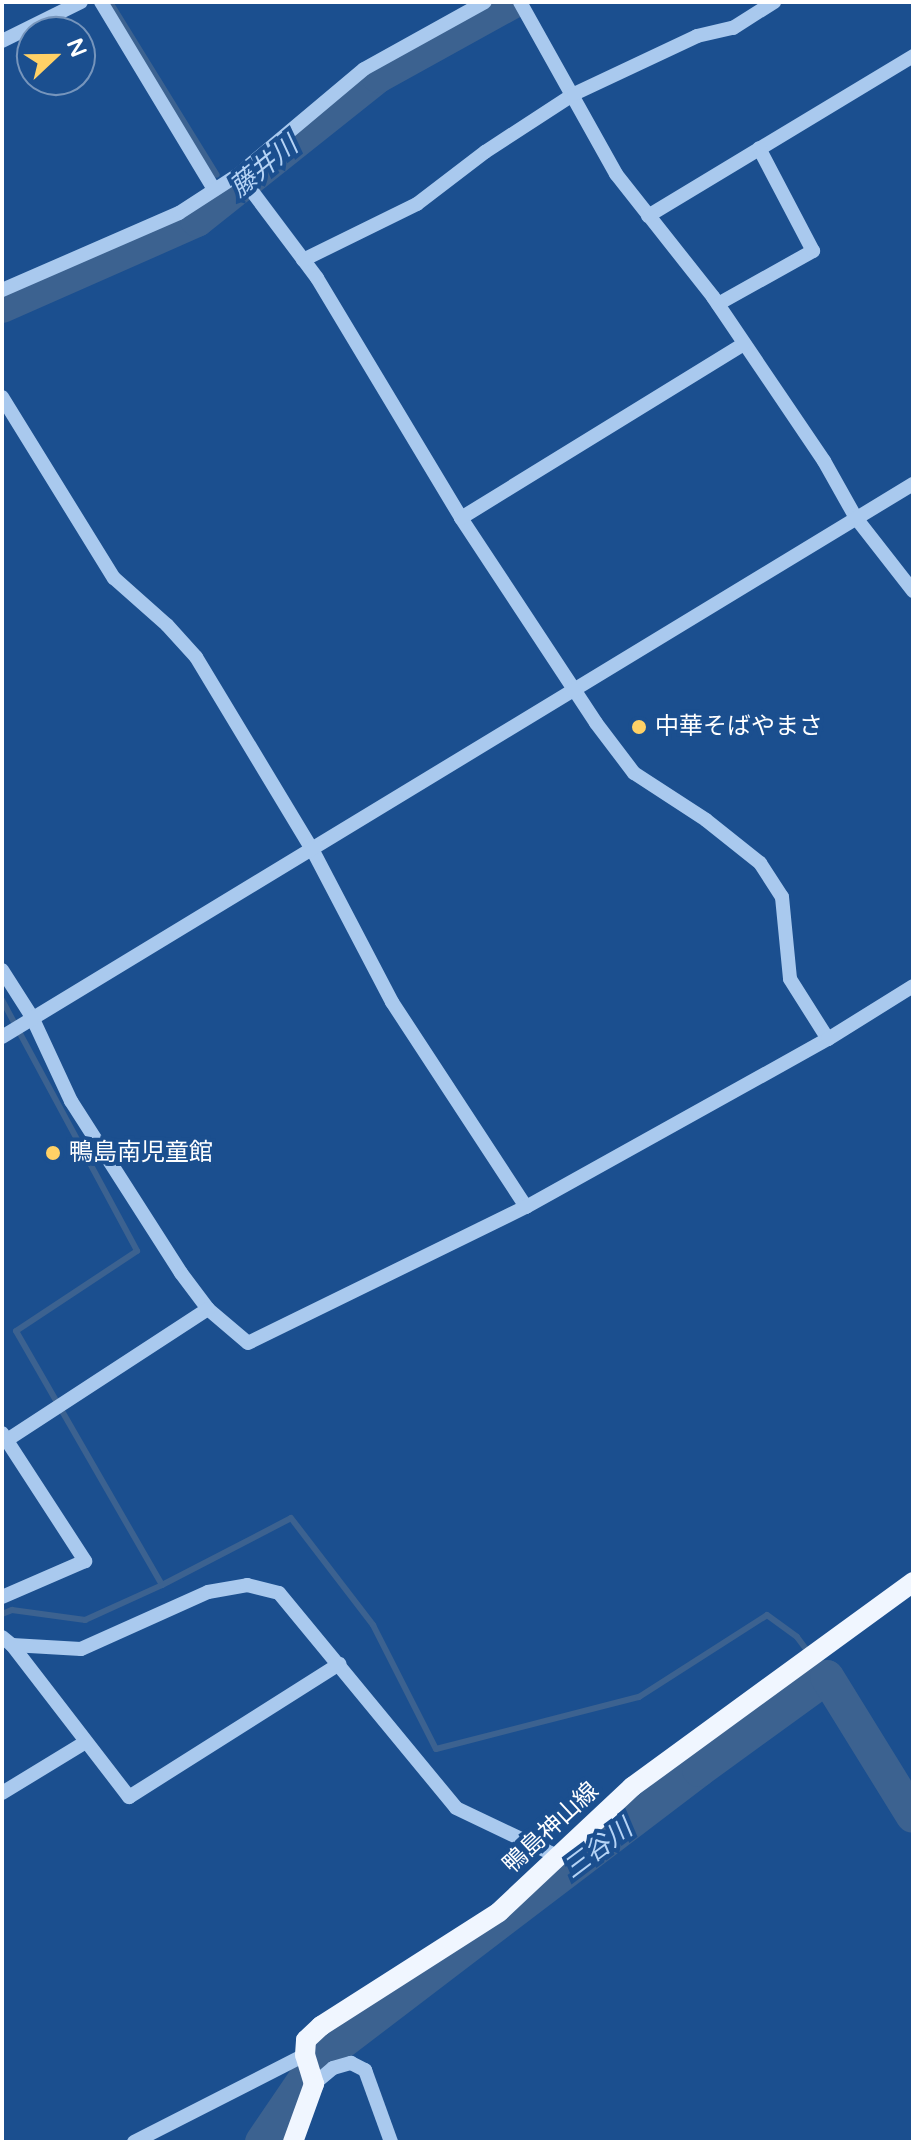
<!DOCTYPE html>
<meta charset="utf-8">
<style>
body{margin:0}
#map{position:relative;width:915px;height:2144px;overflow:hidden;background:#1b4f8f;font-family:"Varela Round","Noto Sans JP",sans-serif}
div>[style]{position:absolute}
.stream>*{height:6px;margin:-3px;padding:0 3px;transform-origin:3px;border-radius:3px;background:#3c6290}
.river>*{height:34px;margin:-17px;padding:0 17px;transform-origin:17px;border-radius:17px;background:#3c6290}
.minor>*{height:14px;margin:-7px;padding:0 7px;transform-origin:7px;border-radius:7px;background:#a9c9ee}
.major>*{height:20px;margin:-10px;padding:0 10px;transform-origin:10px;border-radius:10px;background:#f0f6ff}
.dots>*{width:22px;height:22px;translate:-50% -50%;box-sizing:border-box;border:4px solid #1b4f8f;border-radius:50%}
span{translate:-50% -50%;white-space:nowrap;text-align:center;line-height:1.15;-webkit-text-stroke:8px #1b4f8f;paint-order:stroke}
.poi-label{font-size:24px;color:#fff}
.left{translate:0 -50%;text-align:left}
.street-label{font-size:24px;color:#fff}
.water-label{font-size:26px;color:#b5d3f5;font-style:italic}
.frame{position:absolute;inset:0;border:4px solid #fff;pointer-events:none}
.north{position:absolute;left:16px;top:16px;width:80px;height:80px;box-sizing:border-box;background:#1b4f8f;border:2px solid #7695bc;border-radius:50%;rotate:68deg;font-size:22px;font-weight:700;line-height:32px;text-align:center;color:#fff}
.north::after{content:'';display:block;margin:auto;width:28px;height:36px;background:#ffd166;clip-path:polygon(50% 0,100% 100%,50% 72%,0 100%)}
</style>
<div id="map">
<div class="stream">
<div style="left:110px;top:2px;width:203px;rotate:58.3deg"></div>
<div style="left:2px;top:1000px;width:285px;rotate:61.7deg"></div>
<div style="left:137px;top:1251px;width:145px;rotate:146.5deg"></div>
<div style="left:16px;top:1331px;width:293px;rotate:60.1deg"></div>
<div style="left:2px;top:1614px;width:11px;rotate:-22deg"></div>
<div style="left:12px;top:1610px;width:74px;rotate:7.8deg"></div>
<div style="left:85px;top:1620px;width:85px;rotate:-24.4deg"></div>
<div style="left:162px;top:1585px;width:145px;rotate:-27.4deg"></div>
<div style="left:291px;top:1518px;width:135px;rotate:52.5deg"></div>
<div style="left:373px;top:1625px;width:139px;rotate:63.1deg"></div>
<div style="left:436px;top:1749px;width:210px;rotate:-14.4deg"></div>
<div style="left:639px;top:1697px;width:152px;rotate:-32.6deg"></div>
<div style="left:767px;top:1615px;width:37px;rotate:36deg"></div>
<div style="left:797px;top:1637px;width:50px;rotate:53.1deg"></div>
</div>
<div class="river">
<div style="left:2px;top:306px;width:213px;rotate:-23.8deg"></div>
<div style="left:197px;top:220px;width:231px;rotate:-38.5deg"></div>
<div style="left:378px;top:76px;width:153px;rotate:-28.9deg"></div>
<div style="left:262px;top:2142px;width:98px;rotate:-55.8deg"></div>
<div style="left:317px;top:2061px;width:480px;rotate:-37.3deg"></div>
<div style="left:699px;top:1770px;width:158px;rotate:-36deg"></div>
<div style="left:827px;top:1677px;width:163px;rotate:58.3deg"></div>
</div>
<div class="minor">
<div style="left:101px;top:2px;width:218px;rotate:58.9deg"></div>
<div style="left:520px;top:2px;width:197px;rotate:60.8deg"></div>
<div style="left:616px;top:174px;width:157px;rotate:51.7deg"></div>
<div style="left:713px;top:297px;width:198px;rotate:55.9deg"></div>
<div style="left:824px;top:461px;width:65px;rotate:60.7deg"></div>
<div style="left:856px;top:518px;width:93px;rotate:52deg"></div>
<div style="left:2px;top:41px;width:88px;rotate:-26.3deg"></div>
<div style="left:239px;top:174px;width:130px;rotate:53.1deg"></div>
<div style="left:317px;top:278px;width:280px;rotate:59deg"></div>
<div style="left:461px;top:518px;width:245px;rotate:56.6deg"></div>
<div style="left:596px;top:723px;width:63px;rotate:52.8deg"></div>
<div style="left:634px;top:773px;width:86px;rotate:33.1deg"></div>
<div style="left:706px;top:820px;width:69px;rotate:38.5deg"></div>
<div style="left:760px;top:863px;width:40px;rotate:57.1deg"></div>
<div style="left:782px;top:897px;width:82px;rotate:84.4deg"></div>
<div style="left:790px;top:979px;width:71px;rotate:57.7deg"></div>
<div style="left:648px;top:216px;width:310px;rotate:-31.1deg"></div>
<div style="left:303px;top:260px;width:127px;rotate:-26.2deg"></div>
<div style="left:417px;top:204px;width:86px;rotate:-37.4deg"></div>
<div style="left:485px;top:152px;width:106px;rotate:-33.1deg"></div>
<div style="left:574px;top:94px;width:136px;rotate:-25.2deg"></div>
<div style="left:697px;top:36px;width:37px;rotate:-13deg"></div>
<div style="left:733px;top:28px;width:49px;rotate:-32.4deg"></div>
<div style="left:2px;top:290px;width:193px;rotate:-23.5deg"></div>
<div style="left:179px;top:213px;width:72px;rotate:-33deg"></div>
<div style="left:239px;top:174px;width:163px;rotate:-40deg"></div>
<div style="left:364px;top:69px;width:138px;rotate:-29deg"></div>
<div style="left:718px;top:304px;width:109px;rotate:-29.2deg"></div>
<div style="left:813px;top:251px;width:116px;rotate:-117.7deg"></div>
<div style="left:2px;top:397px;width:213px;rotate:58.3deg"></div>
<div style="left:114px;top:578px;width:71px;rotate:41.6deg"></div>
<div style="left:167px;top:625px;width:43px;rotate:47.8deg"></div>
<div style="left:196px;top:657px;width:224px;rotate:58.9deg"></div>
<div style="left:312px;top:849px;width:173px;rotate:62.4deg"></div>
<div style="left:392px;top:1002px;width:245px;rotate:56.8deg"></div>
<div style="left:461px;top:518px;width:332px;rotate:-31.6deg"></div>
<div style="left:2px;top:970px;width:56px;rotate:57.4deg"></div>
<div style="left:32px;top:1017px;width:93px;rotate:65.1deg"></div>
<div style="left:71px;top:1101px;width:204px;rotate:57.4deg"></div>
<div style="left:181px;top:1273px;width:45px;rotate:53.1deg"></div>
<div style="left:208px;top:1309px;width:52px;rotate:40.4deg"></div>
<div style="left:248px;top:1343px;width:309px;rotate:-26.1deg"></div>
<div style="left:526px;top:1207px;width:346px;rotate:-29.1deg"></div>
<div style="left:828px;top:1039px;width:100px;rotate:-31.9deg"></div>
<div style="left:2px;top:1037px;width:1066px;rotate:-31.26deg"></div>
<div style="left:2px;top:1433px;width:153px;rotate:57deg"></div>
<div style="left:85px;top:1561px;width:90px;rotate:156.6deg"></div>
<div style="left:7px;top:1440px;width:240px;rotate:-33.1deg"></div>
<div style="left:2px;top:1637px;width:13px;rotate:39deg"></div>
<div style="left:12px;top:1645px;width:69px;rotate:3.3deg"></div>
<div style="left:81px;top:1649px;width:139px;rotate:-24.2deg"></div>
<div style="left:208px;top:1592px;width:40px;rotate:-10deg"></div>
<div style="left:247px;top:1585px;width:33px;rotate:14deg"></div>
<div style="left:279px;top:1593px;width:278px;rotate:50.5deg"></div>
<div style="left:456px;top:1808px;width:114px;rotate:25.4deg"></div>
<div style="left:12px;top:1645px;width:192px;rotate:52.4deg"></div>
<div style="left:129px;top:1797px;width:249px;rotate:-32.3deg"></div>
<div style="left:2px;top:1793px;width:98px;rotate:-31.3deg"></div>
<div style="left:314px;top:2084px;width:25px;rotate:-40deg"></div>
<div style="left:333px;top:2068px;width:19px;rotate:-16deg"></div>
<div style="left:351px;top:2063px;width:16px;rotate:27deg"></div>
<div style="left:365px;top:2070px;width:77px;rotate:70.1deg"></div>
<div style="left:134px;top:2142px;width:192px;rotate:-27deg"></div>
</div>
<div class="major">
<div style="left:293px;top:2142px;width:62px;rotate:-70.1deg"></div>
<div style="left:314px;top:2084px;width:30px;rotate:-107deg"></div>
<div style="left:305px;top:2055px;width:15px;rotate:-86deg"></div>
<div style="left:306px;top:2040px;width:21px;rotate:-43deg"></div>
<div style="left:321px;top:2026px;width:211px;rotate:-32.6deg"></div>
<div style="left:499px;top:1912px;width:183px;rotate:-43.2deg"></div>
<div style="left:632px;top:1787px;width:348px;rotate:-36.1deg"></div>
</div>
<div class="dots">
<div style="left:639px;top:727px;background:#ffd166"></div>
<div style="left:53px;top:1153px;background:#ffd166"></div>
</div>
<div class="poi-label">
<span class="left" style="left:655px;top:727px">中華そばやまさ</span>
<span class="left" style="left:69px;top:1153px">鴨島南児童館</span>
</div>
<div class="street-label">
<span style="left:551px;top:1828px;rotate:-43deg">鴨島神山線</span>
</div>
<div class="water-label">
<span style="left:264px;top:167px;rotate:-39deg">藤井川</span>
<span style="left:598px;top:1849px;rotate:-37deg">三谷川</span>
</div>
<div class="frame"></div>
<div class="north">N</div>
</div>
